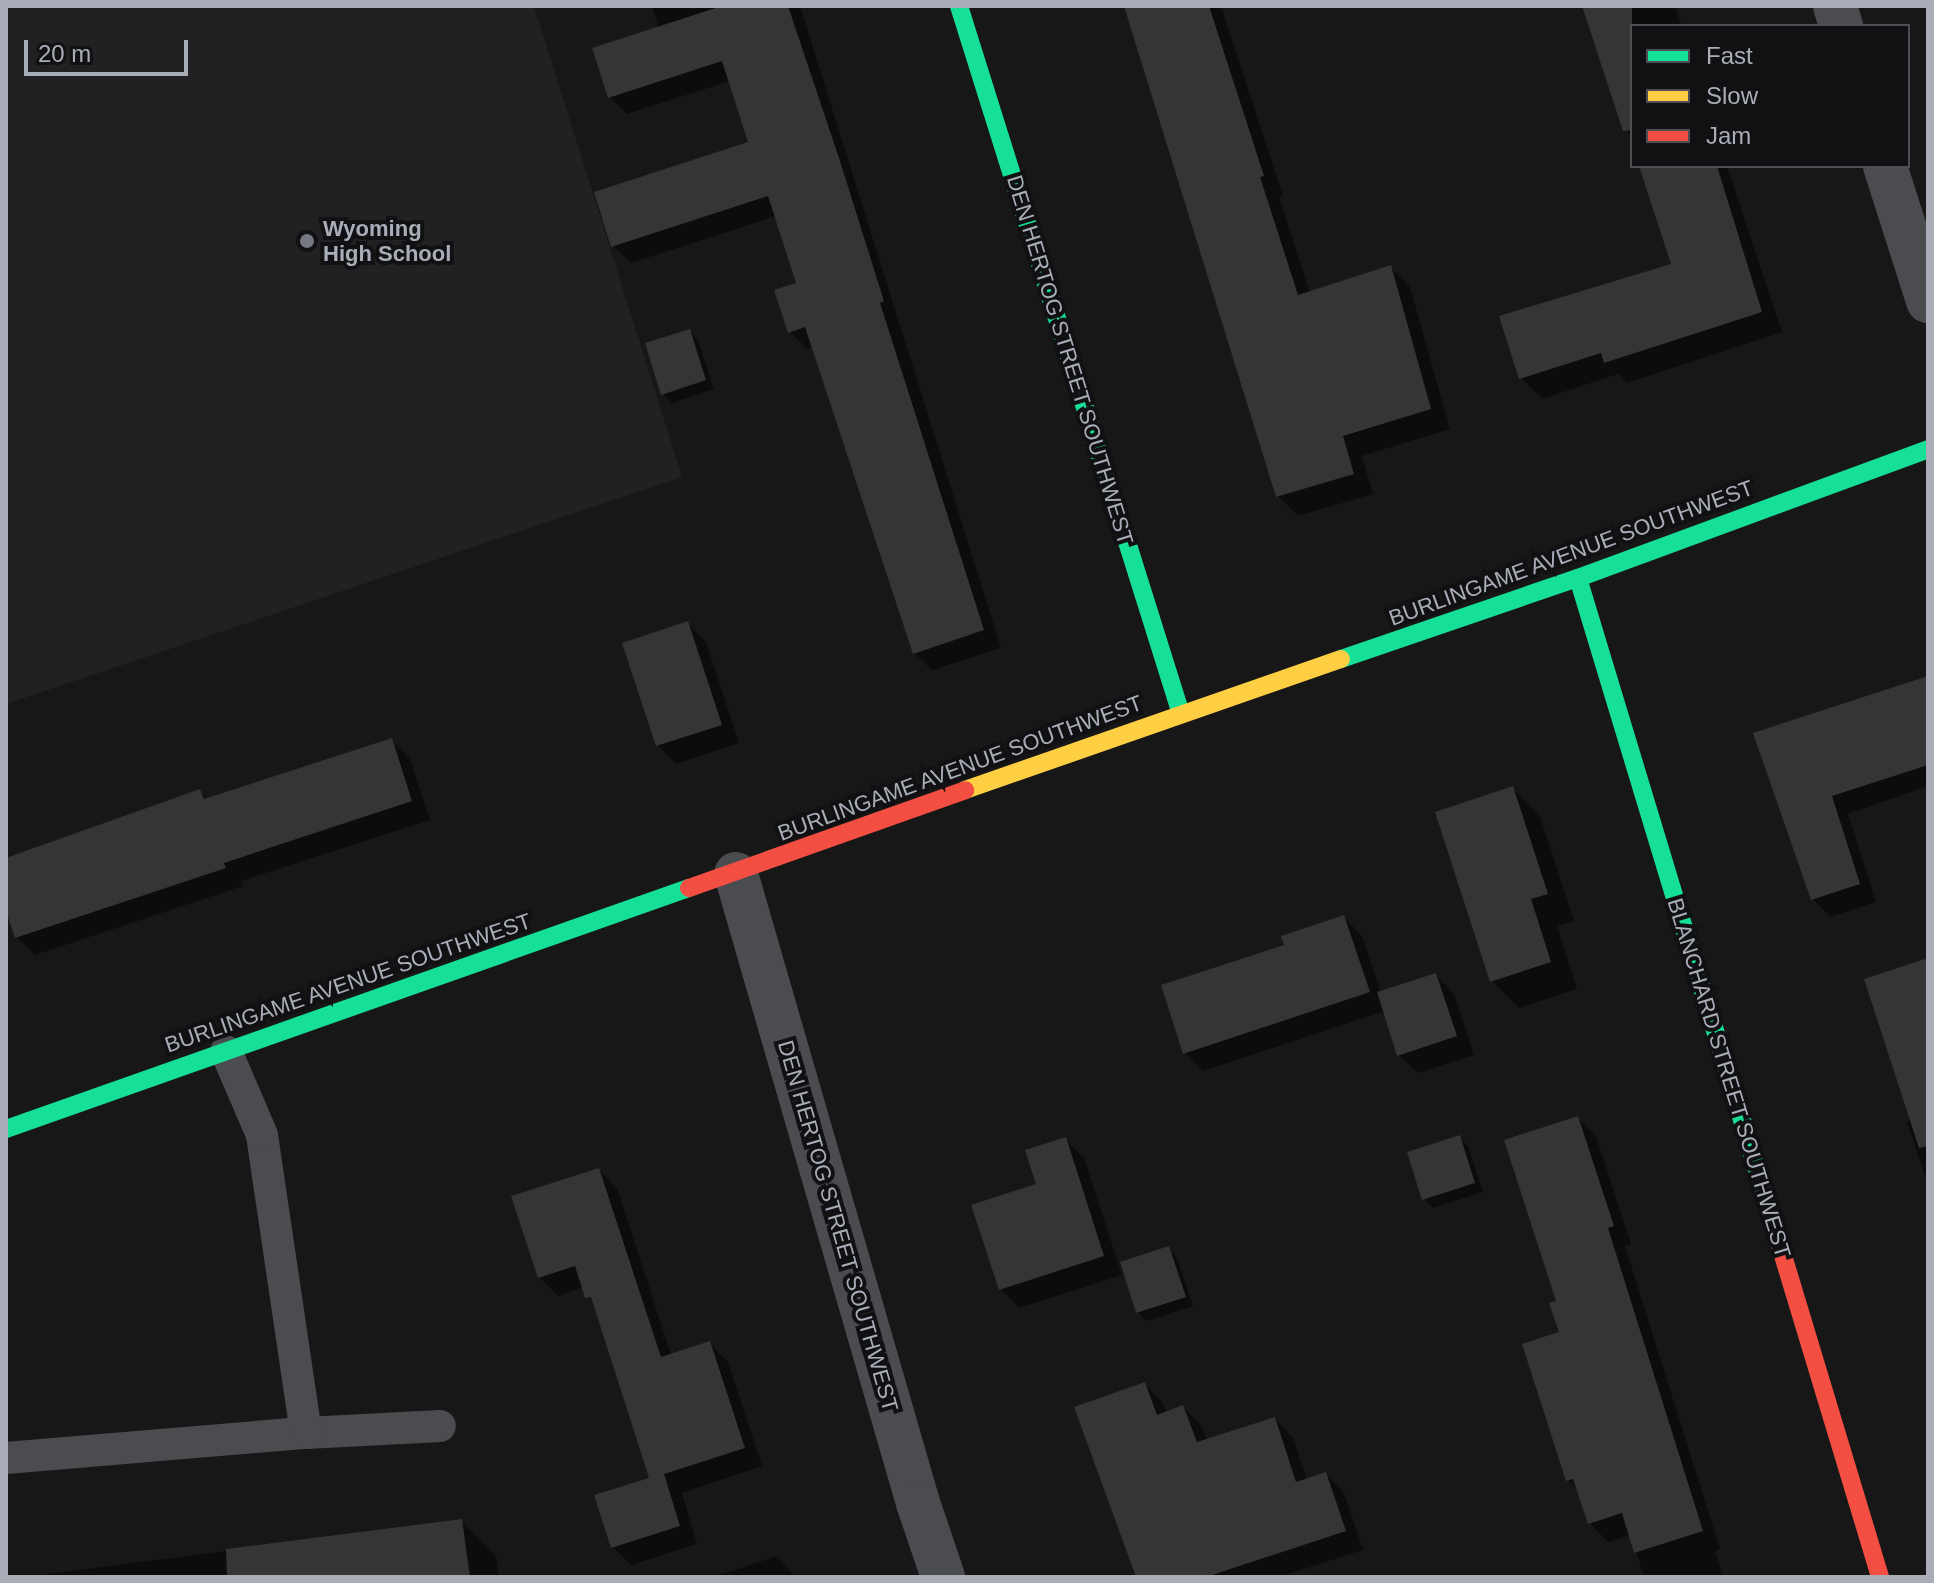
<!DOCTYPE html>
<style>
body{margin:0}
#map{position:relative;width:1934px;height:1583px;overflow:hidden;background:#171717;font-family:Helvetica,sans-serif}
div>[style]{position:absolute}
.built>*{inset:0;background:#212123}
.shadow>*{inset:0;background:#0007}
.building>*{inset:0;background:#353536}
.lane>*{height:32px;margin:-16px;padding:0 16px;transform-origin:16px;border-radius:16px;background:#4b4c50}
.street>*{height:44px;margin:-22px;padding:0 22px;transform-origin:22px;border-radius:22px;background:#4b4c50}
.fast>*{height:18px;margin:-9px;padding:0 9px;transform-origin:9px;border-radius:9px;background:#16e098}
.slow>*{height:18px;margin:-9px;padding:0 9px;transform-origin:9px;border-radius:9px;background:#ffcf43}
.jam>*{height:18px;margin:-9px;padding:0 9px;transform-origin:9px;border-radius:9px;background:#f24e42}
.dots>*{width:22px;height:22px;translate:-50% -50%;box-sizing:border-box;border:4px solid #111113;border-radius:50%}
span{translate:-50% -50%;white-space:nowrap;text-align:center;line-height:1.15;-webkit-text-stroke:8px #111113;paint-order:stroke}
.poi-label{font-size:22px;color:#a8adb8;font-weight:700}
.left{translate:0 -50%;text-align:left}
.street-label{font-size:22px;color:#a8adb8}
.frame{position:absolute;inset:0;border:8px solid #a8adb8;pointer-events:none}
.legend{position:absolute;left:1630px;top:24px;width:280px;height:144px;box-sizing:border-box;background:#111113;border:2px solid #4d4f55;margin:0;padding:10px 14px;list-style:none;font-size:24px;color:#a8adb8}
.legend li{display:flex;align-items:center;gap:16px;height:40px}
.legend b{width:40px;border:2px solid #4d4f55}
.scale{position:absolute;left:24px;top:40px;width:164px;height:36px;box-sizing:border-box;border:4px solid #a8adb8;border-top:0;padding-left:10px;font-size:24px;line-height:28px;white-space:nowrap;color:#a8adb8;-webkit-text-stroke:6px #111113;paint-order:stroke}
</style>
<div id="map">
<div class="built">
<div style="clip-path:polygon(6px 6px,534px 6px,682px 477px,6px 704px)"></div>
</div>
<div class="shadow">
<div style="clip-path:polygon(652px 6px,800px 6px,1001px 648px,932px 670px,914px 653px,813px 347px,808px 349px,790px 332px,798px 284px,776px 216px,631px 263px,613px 246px,751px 143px,730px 81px,627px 114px,610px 97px,659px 29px)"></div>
<div style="clip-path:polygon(1126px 6px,1221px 6px,1283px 196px,1279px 197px,1310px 293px,1390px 267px,1410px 287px,1450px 429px,1362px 456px,1373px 494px,1298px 516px,1278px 496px)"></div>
<div style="clip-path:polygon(1586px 6px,1675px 6px,1682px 26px,1632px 26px,1632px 142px)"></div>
<div style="clip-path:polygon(1640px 166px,1727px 166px,1782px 332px,1627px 383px,1618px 374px,1542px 399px,1521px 378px,1674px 265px)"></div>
<div style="clip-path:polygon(689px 331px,698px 340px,714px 389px,672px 403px,663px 394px)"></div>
<div style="clip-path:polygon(688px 624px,706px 642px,739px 743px,676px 764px,658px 745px)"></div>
<div style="clip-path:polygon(1928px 678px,1928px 786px,1848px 814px,1876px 902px,1830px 917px,1813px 899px,1755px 734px)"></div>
<div style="clip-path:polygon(391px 740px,410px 759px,430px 820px,241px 881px,243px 886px,35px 955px,16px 937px,6px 905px,6px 860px,200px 791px,208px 800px)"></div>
<div style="clip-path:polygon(1513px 789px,1540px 816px,1574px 921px,1557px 926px,1577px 989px,1519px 1008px,1492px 981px)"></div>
<div style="clip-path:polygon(1344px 917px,1362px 936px,1381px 993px,1436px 975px,1454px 994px,1474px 1055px,1418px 1073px,1399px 1055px,1385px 1011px,1203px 1071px,1185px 1053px,1287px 946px)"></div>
<div style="clip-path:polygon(1928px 960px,1928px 1186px,1907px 1122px,1912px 1120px)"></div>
<div style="clip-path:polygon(1578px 1118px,1596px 1136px,1631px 1244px,1625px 1246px,1720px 1549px,1715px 1551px,1723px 1577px,1644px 1577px,1631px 1535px,1608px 1542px,1590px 1523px,1579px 1491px,1568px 1480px,1559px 1302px)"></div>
<div style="clip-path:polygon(1459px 1137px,1468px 1146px,1483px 1192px,1433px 1208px,1424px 1199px)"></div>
<div style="clip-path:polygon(1065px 1139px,1084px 1158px,1122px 1275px,1019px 1308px,1001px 1289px,1039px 1186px)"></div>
<div style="clip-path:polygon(599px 1170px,617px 1188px,671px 1355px,709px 1343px,728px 1362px,762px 1466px,682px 1493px,697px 1544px,631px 1565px,613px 1547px,652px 1479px,596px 1306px,584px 1287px,558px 1296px,539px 1277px)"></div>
<div style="clip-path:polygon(1169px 1249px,1177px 1258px,1193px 1306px,1147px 1321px,1138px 1312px)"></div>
<div style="clip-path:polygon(1145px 1384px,1163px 1403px,1167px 1413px,1183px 1407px,1201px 1425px,1207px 1441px,1275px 1419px,1293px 1438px,1307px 1480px,1326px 1474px,1344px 1493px,1363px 1550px,1279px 1577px,1138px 1577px)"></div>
<div style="clip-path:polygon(461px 1521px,496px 1556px,499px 1577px,23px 1577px)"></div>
<div style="clip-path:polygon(777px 1556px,796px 1577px,713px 1577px)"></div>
</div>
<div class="building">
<div style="clip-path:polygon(722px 6px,788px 6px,839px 158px,884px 301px,880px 303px,984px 630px,913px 654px,805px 327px,788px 333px,774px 290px,796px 283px,768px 196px,611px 247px,594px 192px,748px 142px,722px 61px,608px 98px,592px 48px)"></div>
<div style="clip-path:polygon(1124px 6px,1209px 6px,1264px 176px,1260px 177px,1298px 295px,1391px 265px,1431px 409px,1343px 436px,1354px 474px,1276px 497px)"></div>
<div style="clip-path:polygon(1582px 6px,1632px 6px,1632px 130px,1623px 131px)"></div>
<div style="clip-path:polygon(1639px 166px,1717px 166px,1762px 312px,1604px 363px,1601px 353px,1519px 379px,1499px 316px,1671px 264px)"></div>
<div style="clip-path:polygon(690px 329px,706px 380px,661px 395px,645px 343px)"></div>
<div style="clip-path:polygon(688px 621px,722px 725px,656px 746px,622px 643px)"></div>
<div style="clip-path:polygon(1928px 676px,1928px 765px,1832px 796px,1860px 884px,1811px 900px,1753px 733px)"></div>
<div style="clip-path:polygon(392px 738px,412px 801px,224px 863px,226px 868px,15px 938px,6px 911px,6px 858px,200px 789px,204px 799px)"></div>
<div style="clip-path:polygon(1513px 786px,1548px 894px,1531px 899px,1551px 962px,1490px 982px,1435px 812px)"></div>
<div style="clip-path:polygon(1344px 915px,1370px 992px,1183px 1054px,1161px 985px,1284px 945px,1281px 936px)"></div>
<div style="clip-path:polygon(1928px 958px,1928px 1146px,1919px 1148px,1864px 979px)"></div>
<div style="clip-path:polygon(1436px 973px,1457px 1036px,1397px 1056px,1377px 992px)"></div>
<div style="clip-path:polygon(1578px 1116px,1614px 1226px,1608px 1228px,1703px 1531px,1634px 1553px,1622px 1513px,1588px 1524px,1573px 1479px,1566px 1481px,1522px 1344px,1559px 1332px,1549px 1303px,1556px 1301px,1504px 1140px)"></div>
<div style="clip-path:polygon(1460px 1135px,1475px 1183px,1422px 1200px,1407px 1152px)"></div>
<div style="clip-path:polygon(1066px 1137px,1104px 1256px,999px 1290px,971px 1205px,1036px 1184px,1025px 1150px)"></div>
<div style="clip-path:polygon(599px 1168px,661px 1357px,710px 1341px,745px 1448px,664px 1474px,680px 1526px,611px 1548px,594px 1495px,649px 1478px,591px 1297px,585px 1298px,575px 1266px,538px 1278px,511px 1196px)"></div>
<div style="clip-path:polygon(1169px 1246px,1186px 1297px,1136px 1313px,1120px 1262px)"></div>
<div style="clip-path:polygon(1145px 1382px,1157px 1415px,1183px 1405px,1197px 1442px,1275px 1417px,1296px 1482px,1326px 1472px,1346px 1531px,1206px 1577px,1136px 1577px,1074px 1407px)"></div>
<div style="clip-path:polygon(462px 1519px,470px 1577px,227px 1577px,226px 1549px)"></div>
</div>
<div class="lane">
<div style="left:306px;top:1433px;width:134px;rotate:-3deg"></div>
<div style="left:6px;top:1458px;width:301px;rotate:-4.8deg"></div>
<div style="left:306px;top:1433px;width:301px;rotate:-98.4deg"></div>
<div style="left:262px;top:1135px;width:91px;rotate:-113.2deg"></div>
</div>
<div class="street">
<div style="left:1835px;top:6px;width:21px;rotate:73deg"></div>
<div style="left:1885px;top:166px;width:142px;rotate:72.3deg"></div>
<div style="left:736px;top:874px;width:655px;rotate:73.86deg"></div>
<div style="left:918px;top:1503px;width:78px;rotate:71.3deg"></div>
</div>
<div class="fast">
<div style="left:959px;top:6px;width:742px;rotate:72.59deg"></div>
<div style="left:1578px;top:578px;width:670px;rotate:73.16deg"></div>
<div style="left:1341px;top:659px;width:250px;rotate:-18.9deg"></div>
<div style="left:1578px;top:578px;width:373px;rotate:-20.2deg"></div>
<div style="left:6px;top:1129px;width:724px;rotate:-19.44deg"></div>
</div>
<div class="slow">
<div style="left:965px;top:790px;width:398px;rotate:-19.2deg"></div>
</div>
<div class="jam">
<div style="left:689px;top:888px;width:293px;rotate:-19.5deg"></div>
<div style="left:1772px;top:1219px;width:374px;rotate:73.2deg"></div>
</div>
<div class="dots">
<div style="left:307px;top:241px;background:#757880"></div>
</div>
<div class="poi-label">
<span class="left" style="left:323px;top:241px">Wyoming<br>High School</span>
</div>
<div class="street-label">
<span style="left:1070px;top:360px;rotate:73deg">DEN HERTOG STREET SOUTHWEST</span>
<span style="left:1571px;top:553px;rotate:-20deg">BURLINGAME AVENUE SOUTHWEST</span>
<span style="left:960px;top:768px;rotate:-20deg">BURLINGAME AVENUE SOUTHWEST</span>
<span style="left:348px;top:983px;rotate:-19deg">BURLINGAME AVENUE SOUTHWEST</span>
<span style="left:1729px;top:1078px;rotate:73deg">BLANCHARD STREET SOUTHWEST</span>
<span style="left:838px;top:1226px;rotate:74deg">DEN HERTOG STREET SOUTHWEST</span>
</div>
<div class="frame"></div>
<ul class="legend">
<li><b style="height:10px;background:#16e098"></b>Fast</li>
<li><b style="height:10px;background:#ffcf43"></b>Slow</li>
<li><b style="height:10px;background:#f24e42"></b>Jam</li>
</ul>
<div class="scale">20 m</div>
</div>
